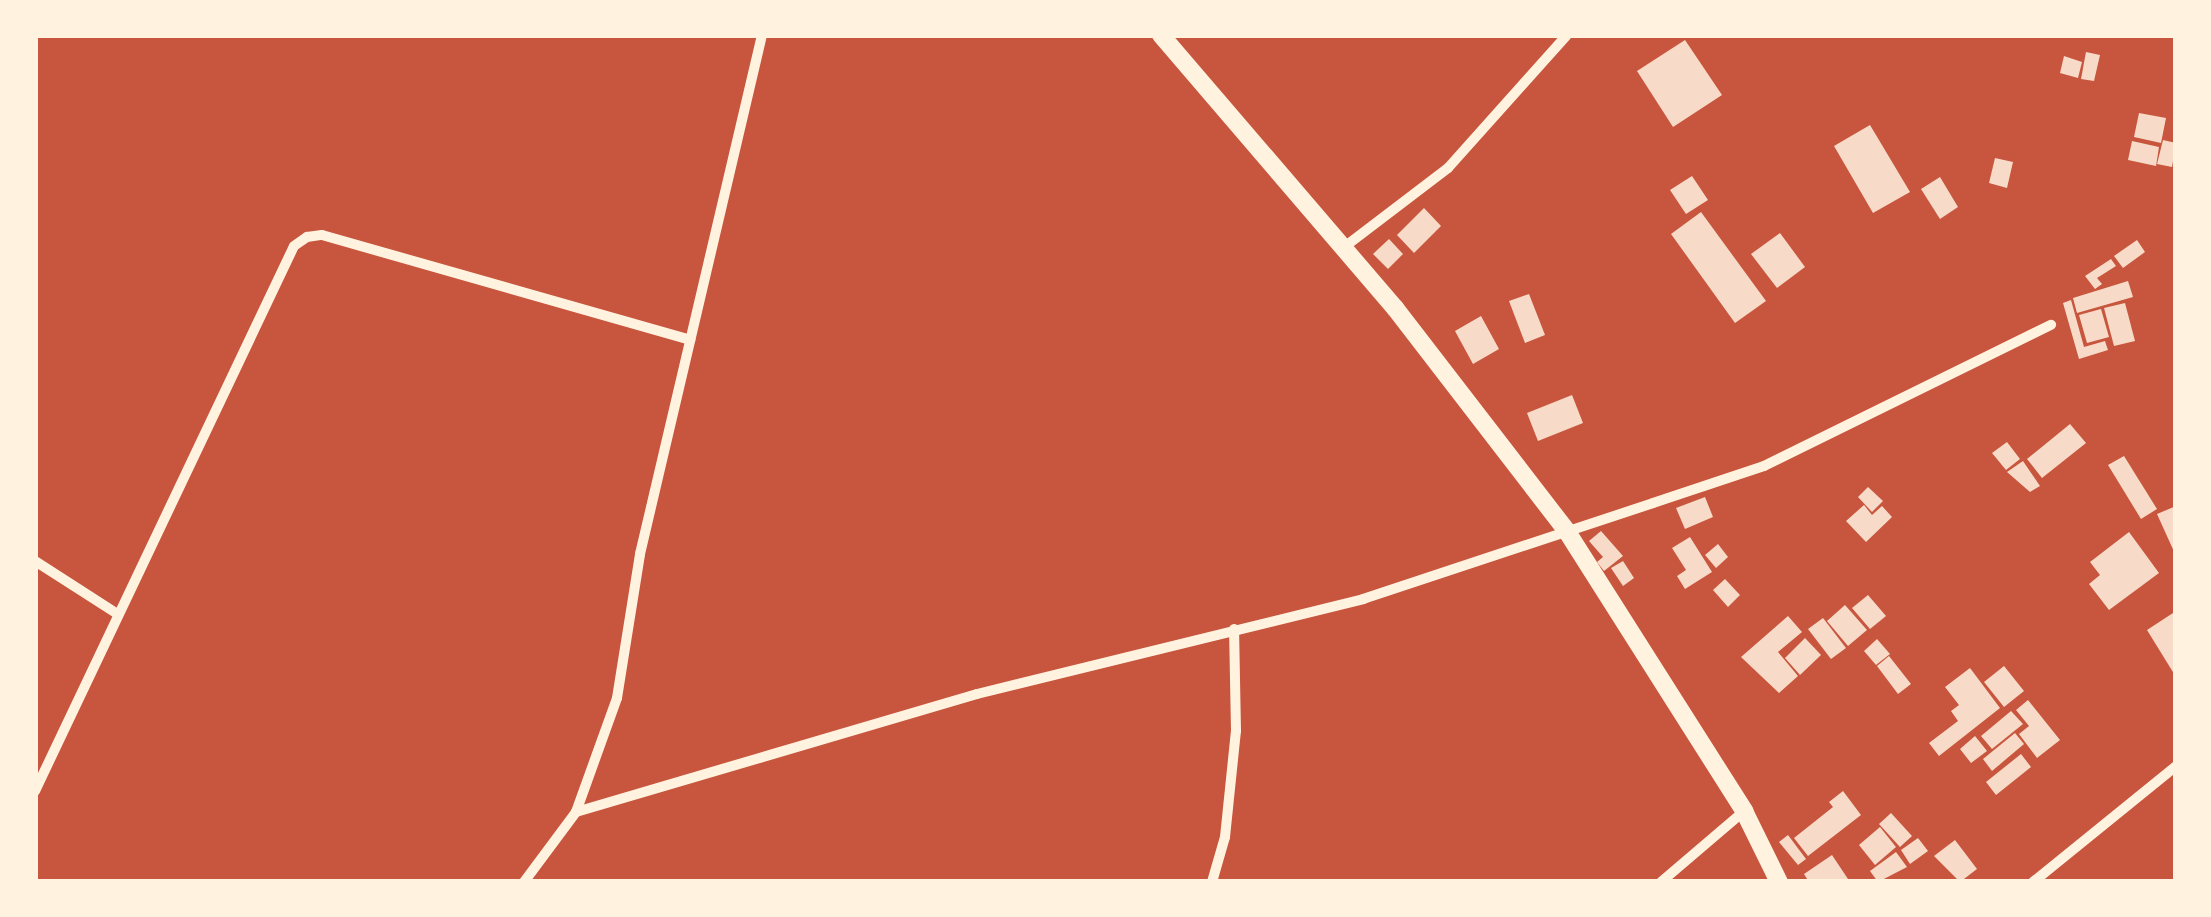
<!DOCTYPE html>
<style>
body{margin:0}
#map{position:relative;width:2211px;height:917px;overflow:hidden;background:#c8553d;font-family:"Varela Round",sans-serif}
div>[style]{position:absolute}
.building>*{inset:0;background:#f7dbc8}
.minor>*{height:10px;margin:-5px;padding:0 5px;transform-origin:5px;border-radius:5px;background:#fff3e0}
.tertiary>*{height:18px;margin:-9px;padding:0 9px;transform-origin:9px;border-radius:9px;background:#fff3e0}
span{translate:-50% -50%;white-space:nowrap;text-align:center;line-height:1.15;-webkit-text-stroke:10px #fff3e0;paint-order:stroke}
.frame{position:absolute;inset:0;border:38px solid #fff3e0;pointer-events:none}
</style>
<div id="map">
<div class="building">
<div style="clip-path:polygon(1685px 40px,1722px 95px,1673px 127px,1637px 71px)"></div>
<div style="clip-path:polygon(2086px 52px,2100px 55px,2094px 81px,2081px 79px)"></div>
<div style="clip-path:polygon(2064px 56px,2082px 62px,2078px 78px,2060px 73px)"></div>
<div style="clip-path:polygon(2139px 113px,2166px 118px,2161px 143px,2134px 137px)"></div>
<div style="clip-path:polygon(1870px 125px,1910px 192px,1873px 213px,1834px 146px)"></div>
<div style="clip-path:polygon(2163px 140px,2176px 143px,2172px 167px,2157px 164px)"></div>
<div style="clip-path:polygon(2132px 141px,2159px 147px,2156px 166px,2128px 160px)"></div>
<div style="clip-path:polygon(1995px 158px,2013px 162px,2007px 188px,1989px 183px)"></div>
<div style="clip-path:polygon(1692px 176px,1708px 200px,1686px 214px,1670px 190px)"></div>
<div style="clip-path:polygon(1940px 177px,1958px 207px,1940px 219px,1921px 189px)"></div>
<div style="clip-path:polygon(1424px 208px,1441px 226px,1414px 253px,1397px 235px)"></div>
<div style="clip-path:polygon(1701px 212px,1766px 301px,1735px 323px,1671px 234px)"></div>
<div style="clip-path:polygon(1780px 233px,1805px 267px,1777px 288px,1751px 254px)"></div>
<div style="clip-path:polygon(1389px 239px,1403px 254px,1388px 269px,1373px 254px)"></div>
<div style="clip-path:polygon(2137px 240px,2145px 252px,2123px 268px,2114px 256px)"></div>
<div style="clip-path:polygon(2111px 259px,2116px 266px,2097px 278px,2102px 284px,2095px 289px,2085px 276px)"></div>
<div style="clip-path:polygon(2128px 281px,2133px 297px,2077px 313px,2073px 298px)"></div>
<div style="clip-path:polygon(1529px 294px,1545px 335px,1525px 343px,1509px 301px)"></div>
<div style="clip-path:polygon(2071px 300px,2084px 347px,2105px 341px,2108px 350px,2079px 359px,2063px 303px)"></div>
<div style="clip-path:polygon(2125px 303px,2135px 341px,2114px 346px,2104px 308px)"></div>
<div style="clip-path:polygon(2101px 309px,2109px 337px,2087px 343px,2079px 315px)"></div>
<div style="clip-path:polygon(1481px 316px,1499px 349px,1473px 364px,1455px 331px)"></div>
<div style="clip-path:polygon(1572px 395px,1583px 423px,1538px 441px,1527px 413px)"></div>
<div style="clip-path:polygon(2070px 424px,2086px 443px,2042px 478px,2027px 459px)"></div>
<div style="clip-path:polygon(2007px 442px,2020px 459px,2006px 470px,1992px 453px)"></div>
<div style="clip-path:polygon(2124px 456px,2157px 509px,2141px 519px,2108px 465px)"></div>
<div style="clip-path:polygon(2023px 461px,2040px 486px,2030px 492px,2007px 472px)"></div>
<div style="clip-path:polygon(1868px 487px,1883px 501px,1872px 512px,1858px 497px)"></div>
<div style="clip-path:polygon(1705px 497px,1713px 517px,1685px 529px,1676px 508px)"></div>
<div style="clip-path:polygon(1864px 505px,1872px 515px,1882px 506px,1892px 517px,1866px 542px,1846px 521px)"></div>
<div style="clip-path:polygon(2176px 506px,2176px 556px,2157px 514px)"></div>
<div style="clip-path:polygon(1601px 531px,1623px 556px,1604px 571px,1597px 562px,1603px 557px,1589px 541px)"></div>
<div style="clip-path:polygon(2129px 532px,2159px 573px,2109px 610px,2089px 584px,2100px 575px,2090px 562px)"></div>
<div style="clip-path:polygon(1690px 537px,1712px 572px,1685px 589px,1677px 576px,1686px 570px,1672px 548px)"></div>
<div style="clip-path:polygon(1718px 544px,1728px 557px,1716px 568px,1705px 555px)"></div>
<div style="clip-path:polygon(1623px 561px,1634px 578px,1623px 586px,1611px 568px)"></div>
<div style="clip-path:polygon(1725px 579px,1740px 595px,1728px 607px,1713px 590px)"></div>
<div style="clip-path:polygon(1868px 595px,1886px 616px,1870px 629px,1852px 608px)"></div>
<div style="clip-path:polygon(1845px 605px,1867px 630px,1848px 646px,1827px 621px)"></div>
<div style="clip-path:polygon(2173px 613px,2176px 618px,2176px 677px,2147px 630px)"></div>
<div style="clip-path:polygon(1788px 616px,1802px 632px,1778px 652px,1798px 676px,1779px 693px,1741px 657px)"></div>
<div style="clip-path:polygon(1823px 618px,1846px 648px,1831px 659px,1808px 629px)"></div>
<div style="clip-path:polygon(1805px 638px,1821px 655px,1800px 675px,1785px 658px)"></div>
<div style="clip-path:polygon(1877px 639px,1890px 654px,1876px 665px,1864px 651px)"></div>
<div style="clip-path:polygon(1889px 656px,1911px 684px,1898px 694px,1877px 666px)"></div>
<div style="clip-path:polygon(2004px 666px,2024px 691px,2004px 707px,1984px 682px)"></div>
<div style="clip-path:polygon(1970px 668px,2000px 708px,1939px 756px,1929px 743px,1958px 721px,1951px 711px,1959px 705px,1945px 687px)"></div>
<div style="clip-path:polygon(2028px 700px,2060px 740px,2037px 758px,2019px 734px,2029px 726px,2016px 710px)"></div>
<div style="clip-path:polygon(2011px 711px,2023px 724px,1992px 749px,1981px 736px)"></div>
<div style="clip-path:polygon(2015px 733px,2024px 744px,1992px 771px,1983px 759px)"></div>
<div style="clip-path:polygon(1975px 736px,1987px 751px,1971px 763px,1960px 749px)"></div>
<div style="clip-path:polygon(2021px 754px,2031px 767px,1996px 795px,1986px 782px)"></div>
<div style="clip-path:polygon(1843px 791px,1861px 815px,1808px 856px,1794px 838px,1833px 807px,1829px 802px)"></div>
<div style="clip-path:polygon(1891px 813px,1912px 836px,1900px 847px,1879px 824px)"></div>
<div style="clip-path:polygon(1880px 827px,1896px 847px,1875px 865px,1859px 845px)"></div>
<div style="clip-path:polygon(1788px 835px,1806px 859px,1798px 865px,1779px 842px)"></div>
<div style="clip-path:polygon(1918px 838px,1928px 851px,1910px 864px,1901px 850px)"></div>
<div style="clip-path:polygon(1955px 840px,1977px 869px,1960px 882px,1934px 856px)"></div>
<div style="clip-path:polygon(1896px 852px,1907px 867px,1878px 882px,1870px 871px)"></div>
<div style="clip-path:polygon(1832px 855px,1850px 882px,1809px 882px,1804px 874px)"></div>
</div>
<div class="minor">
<div style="left:1343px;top:248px;width:132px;rotate:-37.3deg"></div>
<div style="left:1448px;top:168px;width:178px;rotate:-48.2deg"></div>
<div style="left:35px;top:561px;width:96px;rotate:32.7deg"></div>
<div style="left:35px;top:791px;width:603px;rotate:-64.58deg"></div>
<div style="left:294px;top:246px;width:16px;rotate:-35deg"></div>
<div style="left:307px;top:237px;width:15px;rotate:-8deg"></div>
<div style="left:322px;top:235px;width:383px;rotate:15.9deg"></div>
<div style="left:576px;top:812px;width:418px;rotate:-16.4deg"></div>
<div style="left:977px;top:694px;width:398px;rotate:-13.8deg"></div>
<div style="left:1363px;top:599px;width:305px;rotate:-18.3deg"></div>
<div style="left:1653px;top:503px;width:117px;rotate:-18.4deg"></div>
<div style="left:1764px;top:466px;width:320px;rotate:-26.2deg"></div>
<div style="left:524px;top:882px;width:87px;rotate:-53.4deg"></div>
<div style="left:576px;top:812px;width:121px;rotate:-70.2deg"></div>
<div style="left:617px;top:698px;width:146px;rotate:-80.9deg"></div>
<div style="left:640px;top:554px;width:533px;rotate:-76.77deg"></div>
<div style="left:1212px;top:882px;width:47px;rotate:-73.9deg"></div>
<div style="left:1225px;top:837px;width:107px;rotate:-84.1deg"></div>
<div style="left:1236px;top:731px;width:102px;rotate:-91.1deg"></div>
<div style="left:1661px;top:882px;width:109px;rotate:-40.5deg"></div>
<div style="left:2033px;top:882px;width:184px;rotate:-39deg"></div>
</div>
<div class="tertiary">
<div style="left:1161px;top:35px;width:360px;rotate:49.4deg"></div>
<div style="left:1395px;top:308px;width:280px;rotate:52.4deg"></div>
<div style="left:1566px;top:530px;width:333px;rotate:57.6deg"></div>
<div style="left:1744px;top:811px;width:79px;rotate:63.8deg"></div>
</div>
<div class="frame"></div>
</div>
